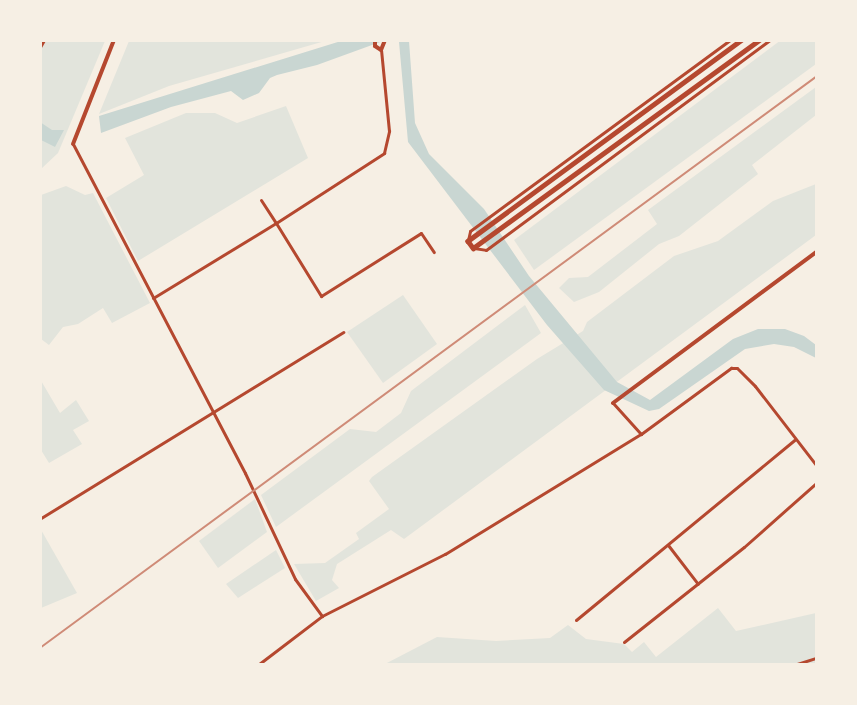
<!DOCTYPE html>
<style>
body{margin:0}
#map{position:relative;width:857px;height:705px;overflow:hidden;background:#f6efe4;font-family:"Golos Text",sans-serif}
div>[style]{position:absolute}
.green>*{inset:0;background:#e2e4dc}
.water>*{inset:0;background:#c9d6d2}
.minor>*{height:3px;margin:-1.5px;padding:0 1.5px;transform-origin:1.5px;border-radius:1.5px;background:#b5482f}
.tertiary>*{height:4px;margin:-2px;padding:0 2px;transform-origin:2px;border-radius:2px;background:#b5482f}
.secondary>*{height:4.5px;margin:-2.25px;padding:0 2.25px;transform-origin:2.25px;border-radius:2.25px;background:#b5482f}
.rail>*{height:1.5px;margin:-0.75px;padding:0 0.75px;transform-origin:0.75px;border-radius:0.75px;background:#cf8b77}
span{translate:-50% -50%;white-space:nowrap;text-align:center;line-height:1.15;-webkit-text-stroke:4.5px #f6efe4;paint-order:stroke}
.frame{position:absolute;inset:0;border:42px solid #f6efe4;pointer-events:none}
</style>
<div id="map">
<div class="green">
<div style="clip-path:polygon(781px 40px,816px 41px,816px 64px,534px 270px,514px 240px)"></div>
<div style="clip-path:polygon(41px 41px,105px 41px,58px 153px,41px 169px)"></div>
<div style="clip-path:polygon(129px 41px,129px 40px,325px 41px,169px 86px,99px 114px)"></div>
<div style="clip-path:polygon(816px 87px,816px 115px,752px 165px,758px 174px,679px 236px,659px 244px,599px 292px,574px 302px,559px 288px,569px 278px,588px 277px,657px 224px,648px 210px)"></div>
<div style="clip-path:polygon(286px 106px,308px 158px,138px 261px,106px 198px,144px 175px,125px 138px,186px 113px,215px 113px,237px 123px)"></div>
<div style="clip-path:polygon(816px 184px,816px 235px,404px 539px,391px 530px,337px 564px,332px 580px,339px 588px,316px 601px,294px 564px,325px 563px,359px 539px,356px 533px,389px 509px,369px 481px,372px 477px,537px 359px,583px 331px,587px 322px,674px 256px,718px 241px,773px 201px)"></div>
<div style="clip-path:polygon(66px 186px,85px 195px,93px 193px,150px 303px,112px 323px,103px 308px,78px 324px,63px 327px,49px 345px,41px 339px,41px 195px)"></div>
<div style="clip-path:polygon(403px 295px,437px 344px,383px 383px,347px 332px)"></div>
<div style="clip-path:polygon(525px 305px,541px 333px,276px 527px,261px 495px,350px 429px,376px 432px,401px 413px,411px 391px)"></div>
<div style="clip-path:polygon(40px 379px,60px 413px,76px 400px,89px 421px,73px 430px,82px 444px,49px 463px,41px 450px)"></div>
<div style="clip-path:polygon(255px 499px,267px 532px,218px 568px,199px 541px)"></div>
<div style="clip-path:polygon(40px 528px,77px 593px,41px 608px,40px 608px)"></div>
<div style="clip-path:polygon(276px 550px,285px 568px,238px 598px,226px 584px)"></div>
<div style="clip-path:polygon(718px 608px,736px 631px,816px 613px,816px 664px,385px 664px,437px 637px,496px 641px,550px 638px,568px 625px,586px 639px,624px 644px,632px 652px,644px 642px,656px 657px)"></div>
</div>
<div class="water">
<div style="clip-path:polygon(341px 41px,383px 41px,317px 65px,277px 75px,270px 78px,259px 93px,243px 100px,231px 91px,171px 107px,101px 133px,99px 116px)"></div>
<div style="clip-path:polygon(399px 42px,409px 41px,415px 123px,429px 154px,484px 209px,529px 276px,617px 382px,650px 400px,733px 339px,758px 329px,785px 329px,804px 336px,816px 345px,816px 358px,794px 347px,774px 344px,745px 349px,659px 409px,649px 411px,604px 390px,547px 325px,408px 142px)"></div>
<div style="clip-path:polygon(40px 122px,52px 130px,64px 130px,55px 147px,41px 140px)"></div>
</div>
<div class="minor">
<div style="left:40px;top:47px;width:8px;rotate:-60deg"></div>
<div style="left:73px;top:144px;width:371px;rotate:62.4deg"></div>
<div style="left:245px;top:473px;width:117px;rotate:64.7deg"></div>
<div style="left:295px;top:579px;width:46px;rotate:53.9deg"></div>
<div style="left:261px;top:200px;width:27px;rotate:57deg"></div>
<div style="left:276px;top:223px;width:129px;rotate:-32.9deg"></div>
<div style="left:384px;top:153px;width:23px;rotate:-77deg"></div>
<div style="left:389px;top:131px;width:81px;rotate:-95.6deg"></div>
<div style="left:468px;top:240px;width:9px;rotate:-77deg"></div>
<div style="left:470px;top:231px;width:323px;rotate:-36.3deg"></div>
<div style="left:474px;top:248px;width:12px;rotate:9deg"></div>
<div style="left:486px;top:250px;width:353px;rotate:-36.5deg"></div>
<div style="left:153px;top:298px;width:144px;rotate:-31.4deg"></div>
<div style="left:276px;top:223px;width:86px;rotate:58.3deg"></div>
<div style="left:321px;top:296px;width:118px;rotate:-32.2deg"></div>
<div style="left:421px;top:233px;width:23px;rotate:56deg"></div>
<div style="left:613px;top:403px;width:42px;rotate:47.9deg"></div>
<div style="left:41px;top:518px;width:355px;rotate:-31.6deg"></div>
<div style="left:668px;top:545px;width:49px;rotate:52.4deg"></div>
<div style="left:576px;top:620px;width:283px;rotate:-39.5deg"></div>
<div style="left:624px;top:642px;width:153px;rotate:-38.4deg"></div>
<div style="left:744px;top:547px;width:96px;rotate:-41.6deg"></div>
<div style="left:259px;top:664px;width:79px;rotate:-37.3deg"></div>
<div style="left:322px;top:616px;width:138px;rotate:-26.8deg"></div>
<div style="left:445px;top:554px;width:230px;rotate:-31.5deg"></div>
<div style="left:641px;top:434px;width:112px;rotate:-36.3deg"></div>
<div style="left:731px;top:368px;width:6px"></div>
<div style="left:737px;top:368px;width:25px;rotate:45deg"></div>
<div style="left:755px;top:386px;width:100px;rotate:52.3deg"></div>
<div style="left:797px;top:664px;width:20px;rotate:-18deg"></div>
</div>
<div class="tertiary">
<div style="left:375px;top:40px;width:6px;rotate:90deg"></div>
<div style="left:375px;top:46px;width:7px;rotate:34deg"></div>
<div style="left:381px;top:50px;width:11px;rotate:-68deg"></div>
<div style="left:73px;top:144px;width:112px;rotate:-68.5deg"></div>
<div style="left:613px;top:403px;width:253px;rotate:-36.6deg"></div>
</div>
<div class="secondary">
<div style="left:742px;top:40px;width:340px;rotate:143.7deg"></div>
<div style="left:468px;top:241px;width:9px;rotate:54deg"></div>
<div style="left:473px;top:248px;width:354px;rotate:-36deg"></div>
</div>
<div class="rail">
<div style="left:40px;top:648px;width:963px;rotate:-36.35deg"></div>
</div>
<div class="frame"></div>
</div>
